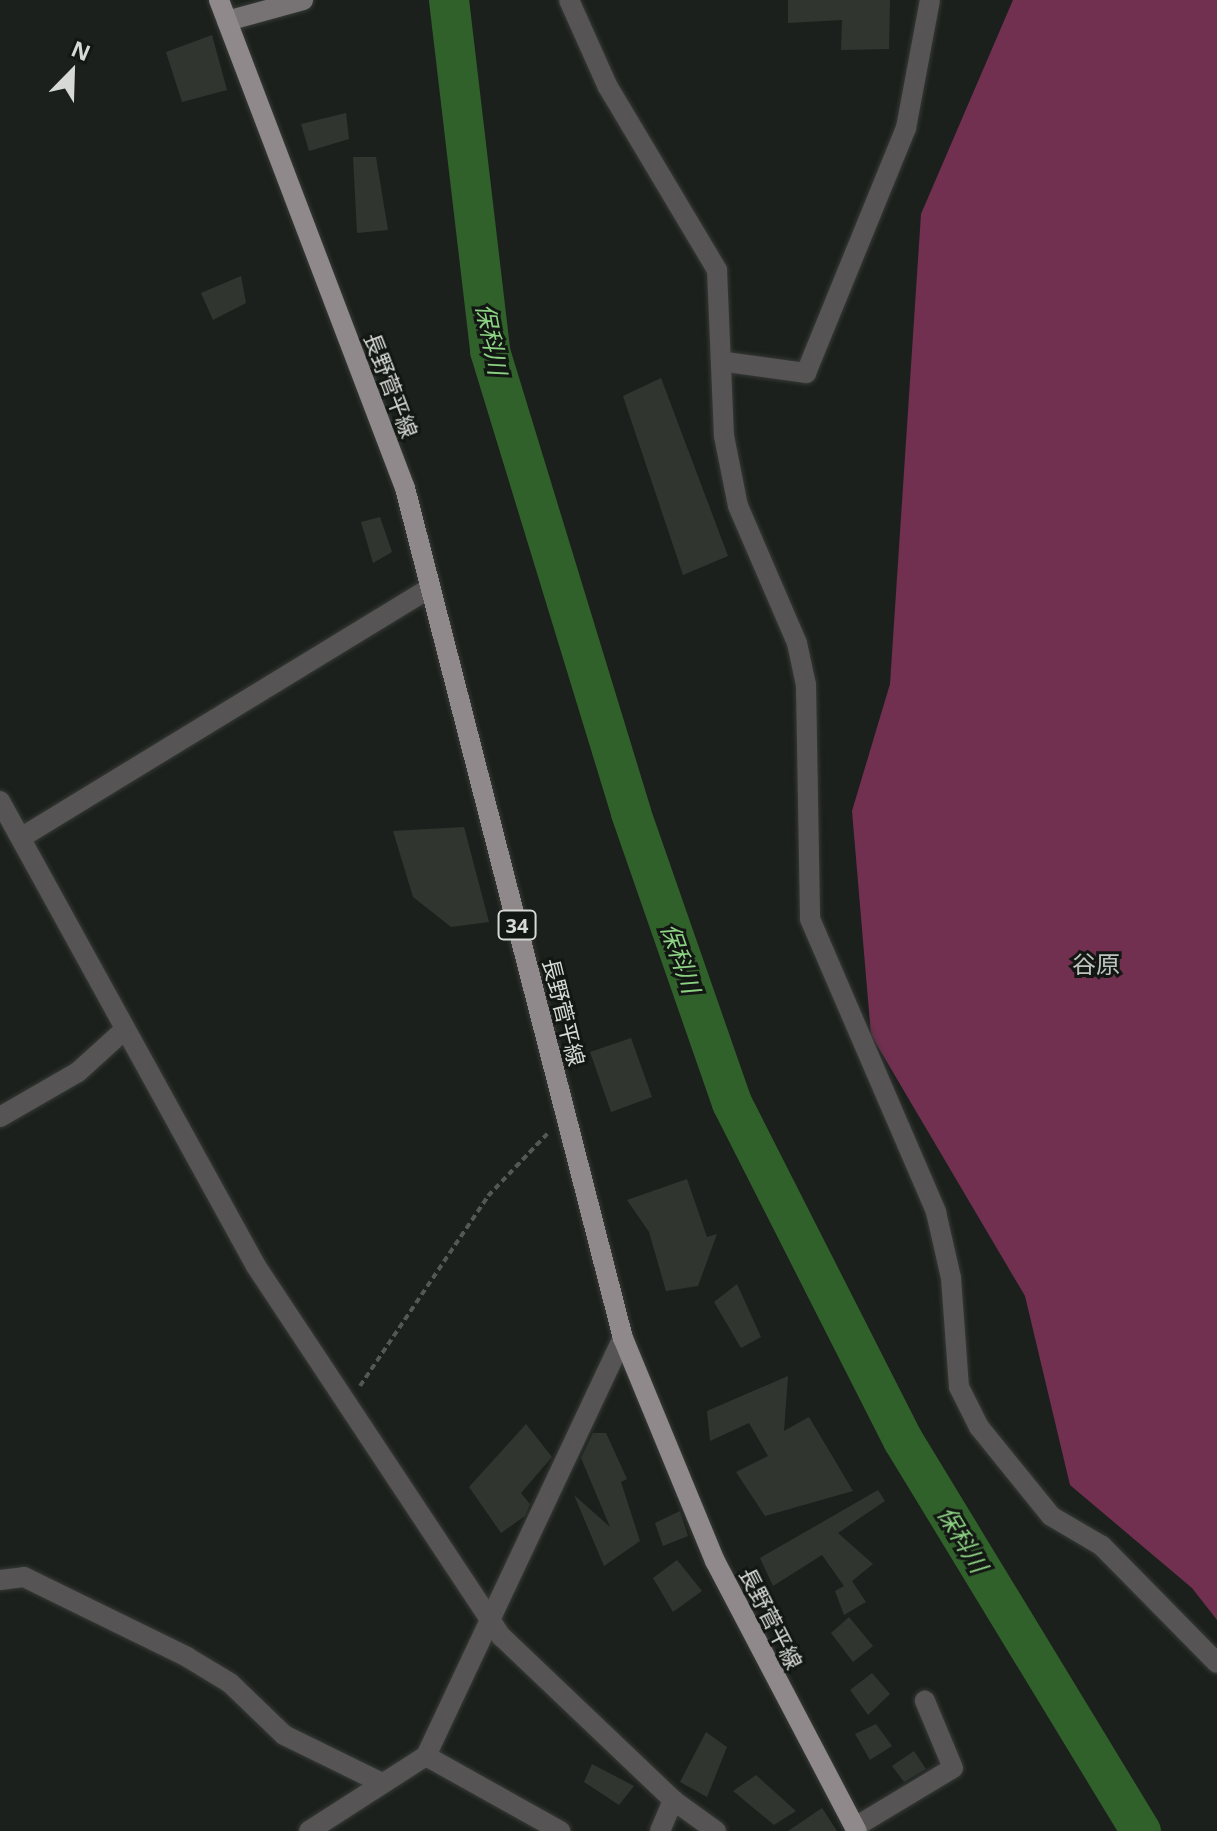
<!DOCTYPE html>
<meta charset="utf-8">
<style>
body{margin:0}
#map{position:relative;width:1217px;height:1831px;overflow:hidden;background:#1c201c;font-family:"Open Sans","Noto Sans JP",sans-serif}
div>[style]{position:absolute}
.forest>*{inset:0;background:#713050}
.river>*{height:40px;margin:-20px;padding:0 20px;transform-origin:20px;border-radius:20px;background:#31612b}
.building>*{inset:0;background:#313530}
.path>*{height:4px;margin-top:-2px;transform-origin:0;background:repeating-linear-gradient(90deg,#545854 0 6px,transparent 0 10px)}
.roads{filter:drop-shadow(0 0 2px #363a36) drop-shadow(0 0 2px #363a36)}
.street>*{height:20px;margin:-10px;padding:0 10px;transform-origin:10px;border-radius:10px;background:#575455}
.secondary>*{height:20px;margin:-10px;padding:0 10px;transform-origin:10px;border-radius:10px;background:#777274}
.primary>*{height:20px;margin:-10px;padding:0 10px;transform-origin:10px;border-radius:10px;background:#90898b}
span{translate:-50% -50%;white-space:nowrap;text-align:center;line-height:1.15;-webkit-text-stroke:6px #131713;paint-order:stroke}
.shield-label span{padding:2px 6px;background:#131713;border:2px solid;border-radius:6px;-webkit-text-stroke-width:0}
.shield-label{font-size:20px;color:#d6d9d6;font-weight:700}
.street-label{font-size:22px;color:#d6d9d6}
.water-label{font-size:24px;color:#8dd384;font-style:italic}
.neighbourhood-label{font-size:24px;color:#bec4bd}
.north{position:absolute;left:32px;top:32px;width:80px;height:80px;-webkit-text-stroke:6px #131713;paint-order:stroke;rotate:23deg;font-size:22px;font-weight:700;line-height:32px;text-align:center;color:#d6d9d6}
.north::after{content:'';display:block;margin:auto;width:28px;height:36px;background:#d6d9d6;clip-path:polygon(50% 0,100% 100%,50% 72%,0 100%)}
</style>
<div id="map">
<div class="forest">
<div style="clip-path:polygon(1013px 0,1217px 0,1217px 1620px,1192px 1588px,1070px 1485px,1025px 1296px,871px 1035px,852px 811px,890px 684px,921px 214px)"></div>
</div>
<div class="river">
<div style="left:449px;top:0;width:353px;rotate:83.3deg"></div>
<div style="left:490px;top:351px;width:483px;rotate:73deg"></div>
<div style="left:631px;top:813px;width:307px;rotate:70.8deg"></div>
<div style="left:732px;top:1103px;width:378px;rotate:63.1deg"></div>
<div style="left:903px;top:1440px;width:458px;rotate:58.7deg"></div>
</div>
<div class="building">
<div style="clip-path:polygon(788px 0,890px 0,889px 49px,841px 50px,842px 20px,788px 23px)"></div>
<div style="clip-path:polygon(212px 35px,227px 90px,182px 102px,166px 52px)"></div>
<div style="clip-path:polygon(346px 113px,349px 139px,309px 151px,301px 124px)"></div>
<div style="clip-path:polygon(353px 157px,376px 157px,388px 230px,357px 233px)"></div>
<div style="clip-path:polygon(241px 276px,246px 303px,213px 320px,201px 293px)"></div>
<div style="clip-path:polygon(661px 378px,728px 556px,683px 575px,623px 396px)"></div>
<div style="clip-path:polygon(380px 517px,392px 552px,373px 563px,361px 522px)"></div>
<div style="clip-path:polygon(464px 827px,489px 922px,451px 927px,413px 897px,393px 831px)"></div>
<div style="clip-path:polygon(631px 1038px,652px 1097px,611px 1112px,590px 1052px)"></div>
<div style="clip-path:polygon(687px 1179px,707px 1237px,717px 1234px,698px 1286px,666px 1291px,649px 1232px,627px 1200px)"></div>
<div style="clip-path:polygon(737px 1284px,761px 1337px,741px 1348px,714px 1302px)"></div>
<div style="clip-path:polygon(788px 1376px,784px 1431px,809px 1417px,853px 1491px,765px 1516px,736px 1472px,768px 1456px,749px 1423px,710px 1441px,707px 1411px)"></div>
<div style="clip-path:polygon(526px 1424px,552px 1457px,521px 1493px,530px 1504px,525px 1516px,501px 1533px,469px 1487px)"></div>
<div style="clip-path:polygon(593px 1433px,606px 1433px,627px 1479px,621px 1482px,640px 1541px,604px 1566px,574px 1495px,610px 1527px,581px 1458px)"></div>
<div style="clip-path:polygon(878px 1490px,885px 1501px,838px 1533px,873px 1564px,852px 1581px,866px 1602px,844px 1615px,835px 1591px,844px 1586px,822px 1555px,773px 1586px,760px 1558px)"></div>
<div style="clip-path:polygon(680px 1511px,688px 1536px,663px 1546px,655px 1523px)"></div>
<div style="clip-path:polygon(677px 1560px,702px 1591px,673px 1612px,653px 1578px)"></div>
<div style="clip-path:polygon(849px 1617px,873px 1646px,853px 1662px,831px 1633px)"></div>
<div style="clip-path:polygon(872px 1673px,890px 1694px,868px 1715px,850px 1690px)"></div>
<div style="clip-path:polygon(876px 1724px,892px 1746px,870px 1760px,855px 1734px)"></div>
<div style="clip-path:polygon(706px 1732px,727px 1747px,707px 1797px,680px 1782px)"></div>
<div style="clip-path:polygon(914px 1751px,926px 1769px,904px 1782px,892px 1766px)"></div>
<div style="clip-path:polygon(592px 1764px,634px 1786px,619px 1805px,584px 1782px)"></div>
<div style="clip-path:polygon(756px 1775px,796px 1811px,774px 1825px,733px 1791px)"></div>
<div style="clip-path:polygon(822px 1808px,837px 1831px,788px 1831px)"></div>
</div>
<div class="path">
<div style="left:360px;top:1386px;width:229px;rotate:-56deg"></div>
<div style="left:488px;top:1196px;width:90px;rotate:-46.4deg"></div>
</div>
<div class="roads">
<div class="street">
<div style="left:569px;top:0;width:95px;rotate:65.9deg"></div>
<div style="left:608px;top:87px;width:213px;rotate:59.2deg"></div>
<div style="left:717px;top:270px;width:166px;rotate:87.6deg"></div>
<div style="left:724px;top:436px;width:71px;rotate:78.7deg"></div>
<div style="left:738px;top:506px;width:149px;rotate:66.7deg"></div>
<div style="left:797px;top:643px;width:43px;rotate:77.9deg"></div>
<div style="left:806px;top:685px;width:234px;rotate:89deg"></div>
<div style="left:810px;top:919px;width:319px;rotate:66.7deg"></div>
<div style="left:936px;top:1212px;width:68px;rotate:77.2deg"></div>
<div style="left:951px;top:1278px;width:109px;rotate:85.8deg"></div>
<div style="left:959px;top:1387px;width:45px;rotate:63.4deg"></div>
<div style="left:979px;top:1427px;width:114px;rotate:51deg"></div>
<div style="left:1051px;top:1516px;width:59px;rotate:30.5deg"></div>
<div style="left:1102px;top:1546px;width:164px;rotate:45.5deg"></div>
<div style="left:726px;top:362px;width:81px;rotate:7.8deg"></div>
<div style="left:806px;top:373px;width:265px;rotate:-67.8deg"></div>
<div style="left:906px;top:128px;width:130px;rotate:-79.4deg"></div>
<div style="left:0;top:801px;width:531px;rotate:61.17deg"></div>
<div style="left:256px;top:1266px;width:445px;rotate:56.5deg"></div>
<div style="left:502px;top:1637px;width:236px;rotate:43.6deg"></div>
<div style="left:673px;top:1800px;width:53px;rotate:35.8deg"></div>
<div style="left:22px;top:837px;width:478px;rotate:-31.4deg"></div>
<div style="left:0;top:1117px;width:90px;rotate:-30deg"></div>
<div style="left:78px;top:1072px;width:59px;rotate:-42.3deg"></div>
<div style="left:0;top:1580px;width:24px;rotate:-7deg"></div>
<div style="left:24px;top:1577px;width:182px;rotate:26.1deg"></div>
<div style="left:187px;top:1657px;width:50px;rotate:31.2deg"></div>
<div style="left:230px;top:1683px;width:75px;rotate:43.9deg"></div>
<div style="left:284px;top:1735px;width:109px;rotate:26.1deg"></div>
<div style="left:426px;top:1756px;width:154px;rotate:29.2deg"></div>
<div style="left:855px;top:1827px;width:114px;rotate:-31deg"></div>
<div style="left:953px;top:1768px;width:73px;rotate:-112.7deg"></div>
<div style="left:309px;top:1831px;width:139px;rotate:-32.7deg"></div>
<div style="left:426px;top:1756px;width:462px;rotate:-64.8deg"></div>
<div style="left:660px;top:1831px;width:34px;rotate:-67deg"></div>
</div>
<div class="secondary">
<div style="left:227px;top:21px;width:79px;rotate:-15.4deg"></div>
</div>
<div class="primary">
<div style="left:219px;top:0;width:522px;rotate:69.14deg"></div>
<div style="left:405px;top:488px;width:878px;rotate:75.62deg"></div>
<div style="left:623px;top:1338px;width:241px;rotate:67.6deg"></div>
<div style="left:715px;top:1561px;width:305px;rotate:62.3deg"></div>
</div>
</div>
<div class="shield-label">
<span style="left:517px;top:925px">34</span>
</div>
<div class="street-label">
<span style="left:391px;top:385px;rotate:69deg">長野菅平線</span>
<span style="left:564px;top:1012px;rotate:76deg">長野菅平線</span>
<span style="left:771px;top:1618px;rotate:63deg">長野菅平線</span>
</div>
<div class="water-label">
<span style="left:492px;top:339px;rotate:79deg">保科川</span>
<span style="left:681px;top:958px;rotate:71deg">保科川</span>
<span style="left:963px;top:1539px;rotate:59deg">保科川</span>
</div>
<div class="neighbourhood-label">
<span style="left:1096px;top:964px">谷原</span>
</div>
<div class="north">N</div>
</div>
